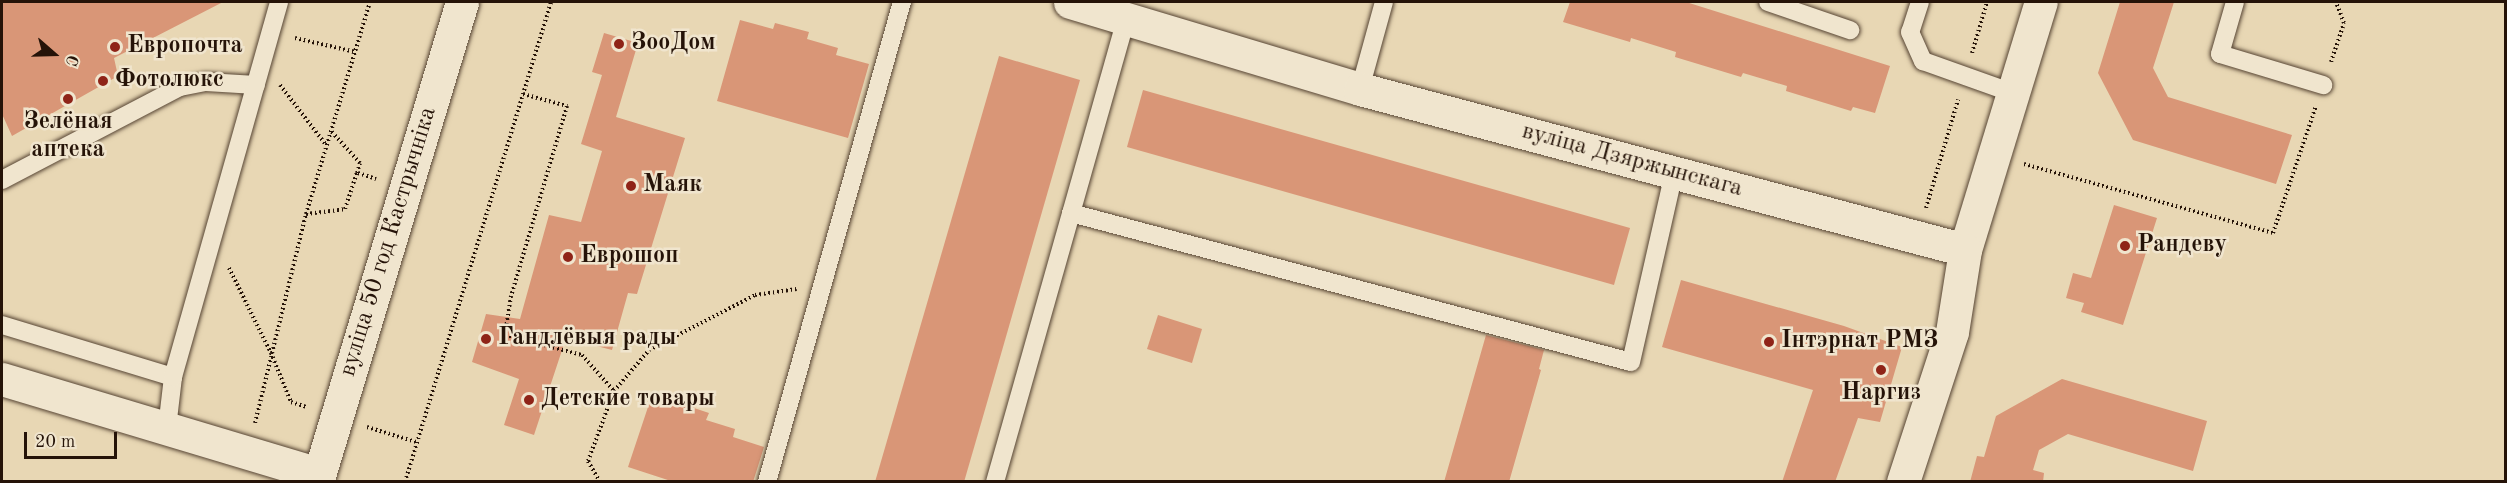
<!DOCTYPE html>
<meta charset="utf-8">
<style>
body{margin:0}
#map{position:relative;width:2507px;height:483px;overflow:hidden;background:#e8d7b4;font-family:"Old Standard TT",serif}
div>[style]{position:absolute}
.building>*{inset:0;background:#d99677}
.path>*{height:4px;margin-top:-2px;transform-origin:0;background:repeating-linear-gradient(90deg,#251308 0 1.5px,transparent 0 4.5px)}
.roads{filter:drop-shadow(0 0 2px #564433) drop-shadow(0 0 2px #564433)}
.lane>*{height:18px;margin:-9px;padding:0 9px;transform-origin:9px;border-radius:9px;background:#f0e5ce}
.street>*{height:33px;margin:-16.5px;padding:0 16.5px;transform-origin:16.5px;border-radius:16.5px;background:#f0e5ce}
.secondary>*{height:33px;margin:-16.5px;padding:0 16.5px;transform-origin:16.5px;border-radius:16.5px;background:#f0e5ce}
.dots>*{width:16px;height:16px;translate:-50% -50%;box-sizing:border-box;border:3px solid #f0e5ce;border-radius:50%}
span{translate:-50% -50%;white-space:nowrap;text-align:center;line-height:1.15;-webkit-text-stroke:5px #f0e5ce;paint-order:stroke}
.poi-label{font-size:24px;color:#251308;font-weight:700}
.left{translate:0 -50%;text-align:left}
.street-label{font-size:24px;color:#251308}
.frame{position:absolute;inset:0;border:3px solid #251308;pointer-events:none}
.north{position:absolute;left:24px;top:24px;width:60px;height:60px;-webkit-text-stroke:4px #f0e5ce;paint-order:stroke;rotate:110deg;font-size:16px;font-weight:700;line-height:24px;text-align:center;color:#251308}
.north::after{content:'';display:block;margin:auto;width:21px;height:27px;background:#251308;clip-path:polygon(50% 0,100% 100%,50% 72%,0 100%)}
.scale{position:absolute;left:24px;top:432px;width:93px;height:27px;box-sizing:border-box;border:3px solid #251308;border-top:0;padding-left:8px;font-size:18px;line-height:21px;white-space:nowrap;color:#251308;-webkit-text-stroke:4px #f0e5ce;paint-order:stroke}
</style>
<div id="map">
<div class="building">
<div style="clip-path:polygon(2px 2px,223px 2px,114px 58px,118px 76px,12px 136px,2px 114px)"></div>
<div style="clip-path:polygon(1570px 2px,1686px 2px,1890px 66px,1875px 113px,1853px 107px,1851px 111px,1786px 91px,1787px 86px,1743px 73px,1741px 77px,1675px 57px,1676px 52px,1631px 38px,1630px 42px,1563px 22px)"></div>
<div style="clip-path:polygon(2120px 2px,2174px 2px,2153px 68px,2168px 97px,2292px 135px,2276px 184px,2133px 140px,2098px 73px)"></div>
<div style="clip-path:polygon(740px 20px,773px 29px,775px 23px,809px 32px,807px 39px,838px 48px,836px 55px,869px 64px,848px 138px,717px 101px)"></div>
<div style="clip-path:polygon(604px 33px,638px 43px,616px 117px,685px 138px,637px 294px,628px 293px,612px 350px,566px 338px,534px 435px,504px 425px,519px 379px,472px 362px,486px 314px,520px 319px,549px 215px,581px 222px,602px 151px,581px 144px,602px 75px,592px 72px)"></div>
<div style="clip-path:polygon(999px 56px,1080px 80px,982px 420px,964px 482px,875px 482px)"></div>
<div style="clip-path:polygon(1143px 90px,1630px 228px,1614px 285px,1127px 147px)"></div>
<div style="clip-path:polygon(2114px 205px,2157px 218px,2123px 325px,2081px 312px,2084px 303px,2066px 298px,2073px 273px,2091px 278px)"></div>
<div style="clip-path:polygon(1681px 280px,1844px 326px,1902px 347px,1880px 422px,1858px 418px,1835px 482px,1782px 482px,1813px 390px,1662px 347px)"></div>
<div style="clip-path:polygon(1158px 315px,1202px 329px,1192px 363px,1147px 349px)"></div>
<div style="clip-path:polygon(1486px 335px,1544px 350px,1539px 369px,1541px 370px,1509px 482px,1444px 482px)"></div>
<div style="clip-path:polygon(2062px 379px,2207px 421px,2193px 471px,2068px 434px,2039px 450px,2033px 470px,2044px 473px,2043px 482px,1970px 482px,1977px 456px,1984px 457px,1996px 416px)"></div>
<div style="clip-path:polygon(650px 401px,671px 408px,673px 401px,709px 413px,706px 420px,735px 429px,733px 437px,764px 447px,753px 482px,674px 482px,628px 467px)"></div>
</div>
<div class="path">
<div style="left:295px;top:38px;width:62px;rotate:13.1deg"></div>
<div style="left:1972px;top:53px;width:53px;rotate:-73.6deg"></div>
<div style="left:2331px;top:62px;width:41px;rotate:-71.6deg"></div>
<div style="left:2344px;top:23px;width:22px;rotate:-111deg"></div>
<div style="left:280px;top:85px;width:76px;rotate:52.5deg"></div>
<div style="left:523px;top:94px;width:46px;rotate:15.3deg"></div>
<div style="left:567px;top:106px;width:198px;rotate:106.4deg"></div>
<div style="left:511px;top:296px;width:39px;rotate:99deg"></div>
<div style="left:505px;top:335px;width:80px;rotate:14.6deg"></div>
<div style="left:582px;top:355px;width:48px;rotate:48.4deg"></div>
<div style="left:2024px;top:164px;width:258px;rotate:15.5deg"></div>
<div style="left:2273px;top:233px;width:134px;rotate:-71.3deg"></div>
<div style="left:358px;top:173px;width:19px;rotate:18deg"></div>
<div style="left:1926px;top:208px;width:113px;rotate:-73.5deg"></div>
<div style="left:306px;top:214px;width:39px;rotate:-7deg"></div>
<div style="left:345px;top:209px;width:38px;rotate:-72deg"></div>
<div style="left:357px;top:173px;width:10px;rotate:-73deg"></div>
<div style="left:360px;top:163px;width:43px;rotate:-132.2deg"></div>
<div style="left:229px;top:268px;width:95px;rotate:63.7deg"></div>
<div style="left:271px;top:353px;width:53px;rotate:67.8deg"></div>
<div style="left:291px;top:402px;width:16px;rotate:18deg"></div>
<div style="left:255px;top:423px;width:215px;rotate:-76.3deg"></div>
<div style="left:306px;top:214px;width:221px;rotate:-73.2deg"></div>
<div style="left:367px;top:427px;width:51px;rotate:17deg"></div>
<div style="left:405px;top:482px;width:502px;rotate:-73.08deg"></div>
<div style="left:600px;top:482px;width:24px;rotate:-120deg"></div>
<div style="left:588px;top:461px;width:75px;rotate:-69.6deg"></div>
<div style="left:614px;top:391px;width:54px;rotate:-49.5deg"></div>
<div style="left:649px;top:350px;width:119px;rotate:-27.4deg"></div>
<div style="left:755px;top:295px;width:42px;rotate:-8.1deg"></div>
</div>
<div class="roads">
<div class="lane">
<div style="left:1768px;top:2px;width:87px;rotate:18.9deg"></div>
<div style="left:1920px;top:2px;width:32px;rotate:108deg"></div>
<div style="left:1910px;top:32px;width:32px;rotate:66deg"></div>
<div style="left:1923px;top:61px;width:96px;rotate:19.6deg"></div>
<div style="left:2235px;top:2px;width:54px;rotate:106.1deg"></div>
<div style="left:2220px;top:54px;width:108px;rotate:16.8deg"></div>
<div style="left:1360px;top:89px;width:90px;rotate:-74.6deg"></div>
<div style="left:2px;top:180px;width:201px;rotate:-27.6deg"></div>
<div style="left:180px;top:87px;width:26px;rotate:-11deg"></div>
<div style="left:206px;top:82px;width:50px;rotate:3.4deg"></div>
<div style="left:1071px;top:213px;width:579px;rotate:14.9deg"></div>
<div style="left:1631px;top:362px;width:194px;rotate:-77.2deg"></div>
<div style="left:2px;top:325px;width:179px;rotate:16.9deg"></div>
<div style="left:167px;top:428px;width:51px;rotate:-83.3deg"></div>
<div style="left:173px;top:377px;width:390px;rotate:-74.2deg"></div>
<div style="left:767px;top:482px;width:499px;rotate:-74.3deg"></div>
<div style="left:995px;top:482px;width:483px;rotate:-74.2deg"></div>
</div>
<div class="street">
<div style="left:1965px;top:250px;width:259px;rotate:-73deg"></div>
<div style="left:2px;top:379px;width:331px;rotate:16.7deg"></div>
</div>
<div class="secondary">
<div style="left:1070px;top:2px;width:303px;rotate:16.7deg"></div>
<div style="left:1360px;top:89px;width:626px;rotate:14.9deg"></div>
<div style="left:1965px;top:250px;width:83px;rotate:99deg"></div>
<div style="left:1952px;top:332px;width:158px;rotate:108.1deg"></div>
<div style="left:317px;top:482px;width:501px;rotate:-73.19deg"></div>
</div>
</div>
<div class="dots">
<div style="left:619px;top:44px;background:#8f2418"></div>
<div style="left:115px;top:47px;background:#8f2418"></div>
<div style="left:103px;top:81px;background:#8f2418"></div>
<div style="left:68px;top:99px;background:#8f2418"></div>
<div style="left:631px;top:186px;background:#8f2418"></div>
<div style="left:2125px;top:246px;background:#8f2418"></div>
<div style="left:568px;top:257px;background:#8f2418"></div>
<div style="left:486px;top:339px;background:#8f2418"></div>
<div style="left:1769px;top:342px;background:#8f2418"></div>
<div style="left:1881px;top:370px;background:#8f2418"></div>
<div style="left:529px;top:400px;background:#8f2418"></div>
</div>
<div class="poi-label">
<span class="left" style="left:631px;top:44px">ЗооДом</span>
<span class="left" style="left:127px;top:47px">Европочта</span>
<span class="left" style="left:115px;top:81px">Фотолюкс</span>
<span style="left:68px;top:137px">Зелёная<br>аптека</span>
<span class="left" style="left:643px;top:186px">Маяк</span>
<span class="left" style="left:2137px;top:246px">Рандеву</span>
<span class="left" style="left:580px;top:257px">Еврошоп</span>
<span class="left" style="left:498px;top:339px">Гандлёвыя рады</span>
<span class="left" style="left:1781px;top:342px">Інтэрнат РМЗ</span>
<span style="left:1881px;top:394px">Наргиз</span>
<span class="left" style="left:541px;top:400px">Детские товары</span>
</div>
<div class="street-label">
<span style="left:1632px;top:161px;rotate:15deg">вуліца Дзяржынскага</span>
<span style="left:389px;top:242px;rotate:-73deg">вуліца 50 год Кастрычніка</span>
</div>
<div class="frame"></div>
<div class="north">С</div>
<div class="scale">20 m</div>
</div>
